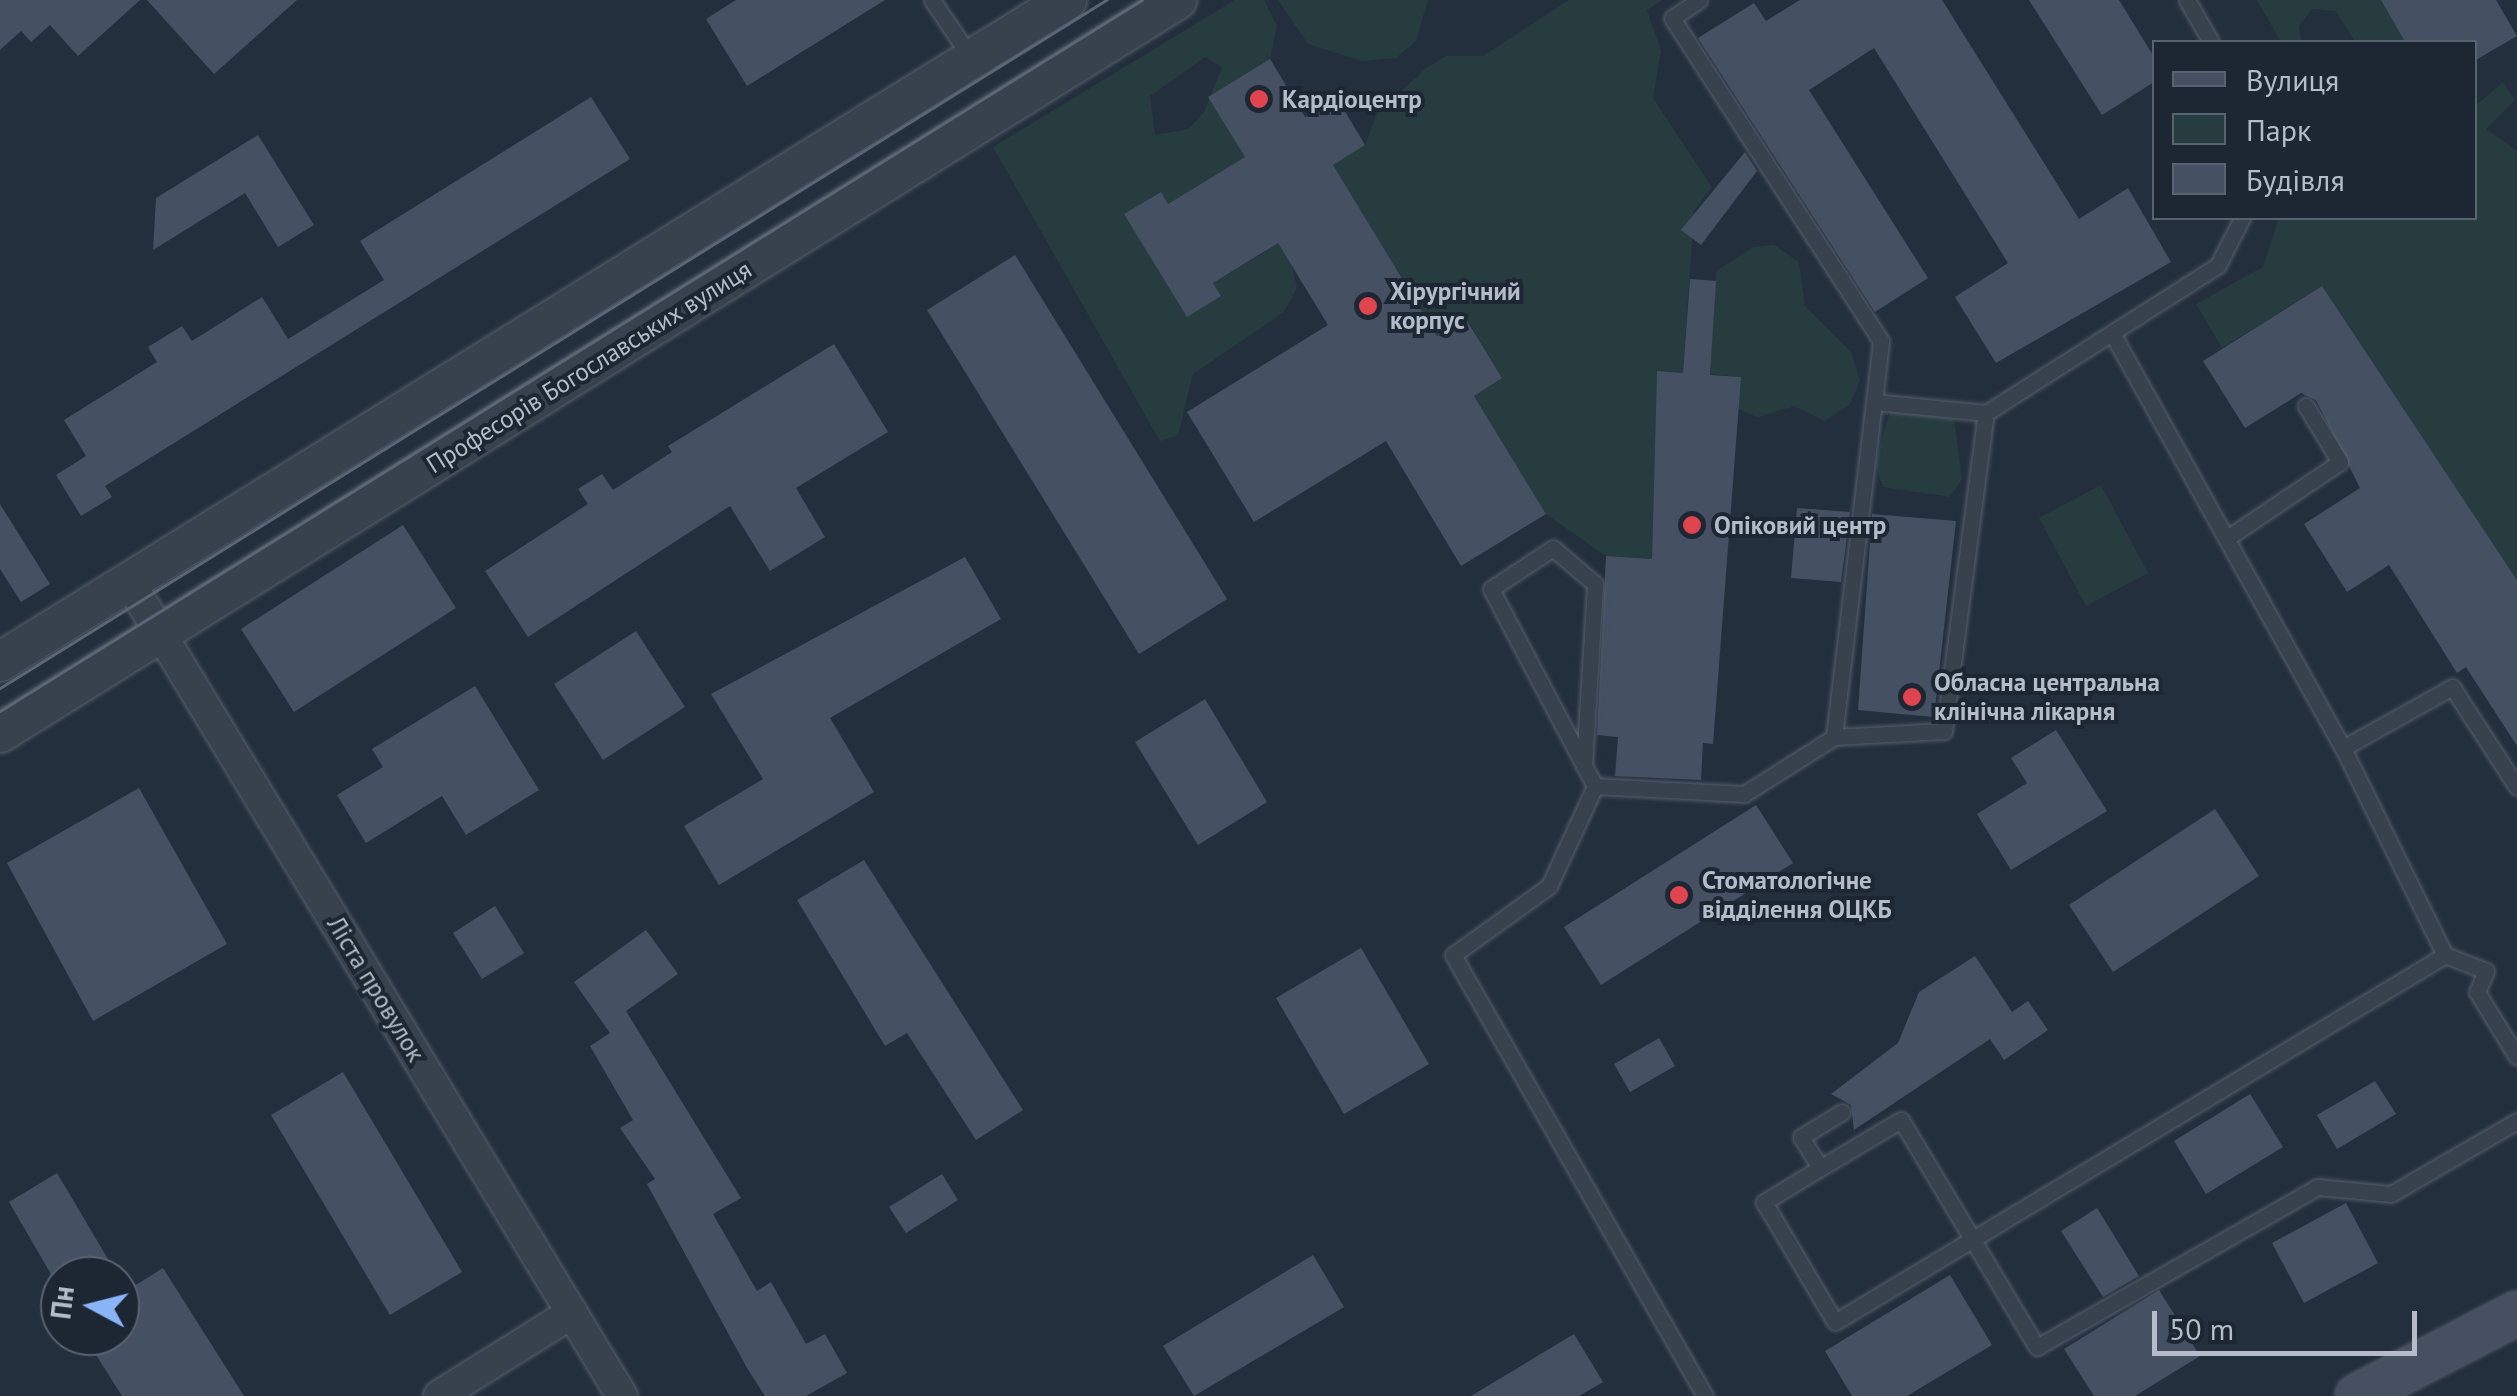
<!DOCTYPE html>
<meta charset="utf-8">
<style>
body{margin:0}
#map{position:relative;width:2517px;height:1396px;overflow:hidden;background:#242f3e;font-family:"PT Sans",sans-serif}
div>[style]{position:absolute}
.green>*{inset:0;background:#263c3f}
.building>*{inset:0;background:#455162}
.roads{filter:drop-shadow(0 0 2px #565f6c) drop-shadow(0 0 2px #565f6c)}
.service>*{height:15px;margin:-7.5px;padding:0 7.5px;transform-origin:7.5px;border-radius:7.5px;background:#38414e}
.minor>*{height:30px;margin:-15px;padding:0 15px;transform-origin:15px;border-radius:15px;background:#38414e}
.tertiary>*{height:38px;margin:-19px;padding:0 19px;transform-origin:19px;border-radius:19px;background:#38414e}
.secondary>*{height:42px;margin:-21px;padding:0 21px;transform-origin:21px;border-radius:21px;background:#465061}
.tram>*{height:2.5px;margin:-1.25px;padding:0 1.25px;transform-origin:1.25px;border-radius:1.25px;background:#5a6575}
.dots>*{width:28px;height:28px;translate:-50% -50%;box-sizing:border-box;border:5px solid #1d2633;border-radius:50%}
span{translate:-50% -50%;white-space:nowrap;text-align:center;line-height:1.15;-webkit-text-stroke:8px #1d2633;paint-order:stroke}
.poi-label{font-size:25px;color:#b4bcc9;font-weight:700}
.left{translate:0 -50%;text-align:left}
.street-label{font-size:25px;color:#b4bcc9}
.legend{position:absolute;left:2152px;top:40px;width:325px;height:180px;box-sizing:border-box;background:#1d2633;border:2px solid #59626f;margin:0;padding:12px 18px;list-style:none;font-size:30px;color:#b4bcc9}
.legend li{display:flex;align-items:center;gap:20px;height:50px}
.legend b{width:50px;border:2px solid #59626f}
.north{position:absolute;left:40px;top:1256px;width:100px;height:100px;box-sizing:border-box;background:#1d2633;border:2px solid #59626f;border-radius:50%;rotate:277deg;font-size:28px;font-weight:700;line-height:40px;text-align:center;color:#b4bcc9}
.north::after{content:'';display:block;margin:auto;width:35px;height:45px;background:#8ab4f8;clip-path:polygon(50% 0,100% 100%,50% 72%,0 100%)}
.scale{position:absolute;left:2152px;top:1311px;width:265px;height:45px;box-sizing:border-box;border:5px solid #b4bcc9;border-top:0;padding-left:12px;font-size:30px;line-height:35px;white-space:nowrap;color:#b4bcc9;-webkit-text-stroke:8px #1d2633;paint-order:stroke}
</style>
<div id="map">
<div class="green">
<div style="clip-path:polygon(evenodd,1235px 0,1264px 0,1277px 26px,1270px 59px,1209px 97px,1245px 157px,1168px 204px,1160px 192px,1124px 215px,1221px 296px,1213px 283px,1270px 249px,1255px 224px,1309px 255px,1292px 266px,1297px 288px,1284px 312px,1193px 374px,1178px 435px,1160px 441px,993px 147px,1235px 0,1205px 57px,1222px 67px,1204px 112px,1189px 129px,1155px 135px,1150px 96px,1205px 57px)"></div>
<div style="clip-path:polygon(1278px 0,1428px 0,1416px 41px,1396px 58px,1362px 61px,1308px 44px)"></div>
<div style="clip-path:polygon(1569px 0,1662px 0,1647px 10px,1661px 51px,1653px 98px,1712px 187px,1694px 211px,1683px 373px,1657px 372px,1652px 559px,1606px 556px,1546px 514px,1474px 396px,1502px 378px,1467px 319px,1437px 336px,1333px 165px,1365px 145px,1377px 114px,1425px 69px,1446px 56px,1483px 56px)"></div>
<div style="clip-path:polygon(2257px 0,2381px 0,2405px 42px,2355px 42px,2336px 11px,2312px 9px,2299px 26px,2301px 42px,2281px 42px)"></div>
<div style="clip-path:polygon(2503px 82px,2515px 100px,2486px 129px,2517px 151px,2517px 580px,2322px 286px,2222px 348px,2196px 304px,2263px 267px,2279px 218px,2474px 218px,2475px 106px)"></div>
<div style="clip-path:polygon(1774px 245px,1799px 262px,1805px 306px,1851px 352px,1860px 381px,1850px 404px,1825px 421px,1794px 406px,1758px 417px,1738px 409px,1740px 377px,1710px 374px,1716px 271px,1754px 247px)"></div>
<div style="clip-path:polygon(1890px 411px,1954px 419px,1962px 479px,1950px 497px,1883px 487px,1875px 465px)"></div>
<div style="clip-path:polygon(2101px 485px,2148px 573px,2086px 606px,2039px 518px)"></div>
</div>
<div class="building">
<div style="clip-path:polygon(0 0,140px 0,78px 56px,50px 25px,31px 42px,21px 31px,0 50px)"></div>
<div style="clip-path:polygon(147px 0,297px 0,214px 74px)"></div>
<div style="clip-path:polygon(736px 0,885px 0,747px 86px,706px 19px)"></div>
<div style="clip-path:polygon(1800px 0,1942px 0,2079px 219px,2128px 188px,2171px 262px,1996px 363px,1955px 297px,2008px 263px,1874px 48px,1809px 90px,1928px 278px,1875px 312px,1698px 38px,1754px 3px,1766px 21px)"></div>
<div style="clip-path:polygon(2029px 0,2119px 0,2154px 57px,2154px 82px,2102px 115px)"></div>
<div style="clip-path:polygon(2381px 0,2496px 0,2517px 36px,2474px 61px,2474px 42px,2405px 42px)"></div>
<div style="clip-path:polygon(1270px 59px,1305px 117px,1337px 98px,1365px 145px,1333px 165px,1437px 336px,1466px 319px,1502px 378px,1474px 396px,1546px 514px,1461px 566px,1386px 441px,1254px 522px,1187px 412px,1328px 325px,1278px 243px,1213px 283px,1221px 296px,1187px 317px,1124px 214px,1161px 192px,1168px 204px,1245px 157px,1208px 97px)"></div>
<div style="clip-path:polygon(591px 97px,630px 159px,105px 486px,112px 497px,81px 516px,56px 475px,86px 456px,64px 420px,157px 362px,148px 347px,182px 326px,192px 341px,262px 297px,288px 339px,384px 280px,360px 241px)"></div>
<div style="clip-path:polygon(258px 135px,314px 225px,278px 247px,245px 193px,153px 250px,156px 198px)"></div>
<div style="clip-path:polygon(1745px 152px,1757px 171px,1701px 245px,1681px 230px)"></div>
<div style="clip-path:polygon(1015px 255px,1227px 599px,1139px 654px,927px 310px)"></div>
<div style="clip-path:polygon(1690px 279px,1716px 281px,1710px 375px,1741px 377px,1713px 744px,1703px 743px,1701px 780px,1615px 776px,1618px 737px,1597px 735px,1606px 556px,1652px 559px,1657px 371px,1683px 373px)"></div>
<div style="clip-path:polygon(2322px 286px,2517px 580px,2517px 746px,2466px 667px,2457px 673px,2389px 565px,2347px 592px,2304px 524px,2360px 488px,2316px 400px,2301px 393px,2245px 428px,2203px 361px)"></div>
<div style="clip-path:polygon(834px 344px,888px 432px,796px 488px,825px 537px,770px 571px,730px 506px,528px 637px,485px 571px,588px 504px,578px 489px,602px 474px,613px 490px,672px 452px,668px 446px)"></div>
<div style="clip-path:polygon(0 504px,50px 584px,21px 602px,0 569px)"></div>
<div style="clip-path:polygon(1797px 508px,1850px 512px,1841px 582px,1791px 578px)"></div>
<div style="clip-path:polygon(1872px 514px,1956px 521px,1934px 717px,1858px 710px)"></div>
<div style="clip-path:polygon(403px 525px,456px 608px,294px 712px,241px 629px)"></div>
<div style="clip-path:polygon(965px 557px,1001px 619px,830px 718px,874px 792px,719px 885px,684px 826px,763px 779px,711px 694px)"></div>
<div style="clip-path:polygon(636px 631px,685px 707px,603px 760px,554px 684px)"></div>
<div style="clip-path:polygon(475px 686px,539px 790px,466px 835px,442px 796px,366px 843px,337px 795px,383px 767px,372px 749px)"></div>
<div style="clip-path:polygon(1205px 699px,1267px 802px,1198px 845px,1135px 742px)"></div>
<div style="clip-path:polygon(2056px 730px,2107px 811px,2011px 870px,1977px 814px,2027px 783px,2011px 758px)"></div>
<div style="clip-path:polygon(139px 788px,227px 944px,93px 1021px,7px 863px)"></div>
<div style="clip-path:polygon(1756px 805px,1793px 863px,1601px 985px,1564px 927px)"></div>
<div style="clip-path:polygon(2215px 809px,2259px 876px,2113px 972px,2069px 905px)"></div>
<div style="clip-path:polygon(864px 860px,1023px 1110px,976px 1140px,907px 1033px,885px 1046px,797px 900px)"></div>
<div style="clip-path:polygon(495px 906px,524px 953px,482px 979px,453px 933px)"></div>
<div style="clip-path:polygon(646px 930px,678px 974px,626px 1011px,741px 1198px,713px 1214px,757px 1291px,771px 1282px,806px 1344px,825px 1334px,847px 1373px,806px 1396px,765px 1396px,747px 1368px,647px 1184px,655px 1179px,620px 1128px,633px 1120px,590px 1046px,610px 1033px,574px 982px)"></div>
<div style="clip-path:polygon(1361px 948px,1429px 1064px,1344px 1114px,1276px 998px)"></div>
<div style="clip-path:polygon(1975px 956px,2012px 1012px,2028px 1001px,2048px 1030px,2004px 1060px,1990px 1039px,1854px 1130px,1851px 1105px,1831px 1094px,1898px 1043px,1919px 992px)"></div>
<div style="clip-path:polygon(1659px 1038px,1675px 1066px,1630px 1092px,1614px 1064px)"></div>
<div style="clip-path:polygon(343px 1072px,462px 1272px,390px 1315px,271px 1115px)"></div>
<div style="clip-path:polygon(2375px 1081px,2396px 1114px,2337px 1149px,2317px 1115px)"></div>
<div style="clip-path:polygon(2250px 1094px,2283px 1147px,2206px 1194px,2174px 1141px)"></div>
<div style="clip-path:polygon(57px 1173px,118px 1276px,52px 1276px,9px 1202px)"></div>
<div style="clip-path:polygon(942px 1174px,958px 1200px,906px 1233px,889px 1207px)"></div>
<div style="clip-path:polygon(2346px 1203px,2378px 1263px,2304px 1303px,2272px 1243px)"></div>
<div style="clip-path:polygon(2097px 1208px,2139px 1276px,2103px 1297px,2061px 1231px)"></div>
<div style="clip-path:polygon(1313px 1255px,1344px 1307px,1194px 1396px,1163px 1346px)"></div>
<div style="clip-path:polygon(163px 1268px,244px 1396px,122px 1396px,84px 1336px,120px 1336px,120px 1295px)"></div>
<div style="clip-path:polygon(1950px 1275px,1992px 1345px,1907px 1396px,1852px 1396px,1825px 1351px)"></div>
<div style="clip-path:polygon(2159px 1290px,2200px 1356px,2135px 1396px,2094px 1396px,2064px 1349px)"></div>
<div style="clip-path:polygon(1574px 1334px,1603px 1382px,1579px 1396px,1471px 1396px)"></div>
</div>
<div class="roads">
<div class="service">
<div style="left:932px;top:0;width:71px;rotate:55.9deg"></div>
<div style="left:1699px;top:0;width:32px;rotate:146deg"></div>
<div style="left:1672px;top:18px;width:385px;rotate:57.1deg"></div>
<div style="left:1881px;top:341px;width:61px;rotate:96.5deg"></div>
<div style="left:1874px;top:402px;width:113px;rotate:5.6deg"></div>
<div style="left:2187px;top:0;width:48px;rotate:60.3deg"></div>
<div style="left:2113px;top:335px;width:473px;rotate:60.9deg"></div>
<div style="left:2343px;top:748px;width:231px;rotate:63.8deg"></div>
<div style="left:2445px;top:955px;width:44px;rotate:21.3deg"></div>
<div style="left:2486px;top:971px;width:23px;rotate:113deg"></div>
<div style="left:2477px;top:992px;width:76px;rotate:58.4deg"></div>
<div style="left:2227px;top:538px;width:136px;rotate:-33.9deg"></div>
<div style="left:2340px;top:462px;width:66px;rotate:-121.3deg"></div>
<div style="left:1834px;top:737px;width:337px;rotate:-83.2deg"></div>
<div style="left:2343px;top:748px;width:125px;rotate:-29.2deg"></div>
<div style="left:2452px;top:687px;width:119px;rotate:57deg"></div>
<div style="left:1584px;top:766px;width:182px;rotate:-86.5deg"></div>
<div style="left:1595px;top:584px;width:55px;rotate:-139.4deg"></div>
<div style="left:1553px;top:548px;width:74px;rotate:146.5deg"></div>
<div style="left:1491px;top:589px;width:223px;rotate:62.2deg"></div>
<div style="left:1842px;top:1112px;width:48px;rotate:148.6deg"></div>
<div style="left:1801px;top:1137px;width:36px;rotate:58deg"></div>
<div style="left:1820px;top:1168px;width:66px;rotate:148.7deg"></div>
<div style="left:1764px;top:1202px;width:139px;rotate:59.4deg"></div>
<div style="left:1835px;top:1322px;width:712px;rotate:-31.03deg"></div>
<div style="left:1820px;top:1168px;width:94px;rotate:-30.7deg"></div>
<div style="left:1901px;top:1120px;width:265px;rotate:59.1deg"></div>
<div style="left:2037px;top:1347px;width:323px;rotate:-29.7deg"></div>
<div style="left:2318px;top:1187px;width:73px;rotate:5.5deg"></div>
<div style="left:2391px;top:1194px;width:146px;rotate:-30.1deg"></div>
<div style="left:1705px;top:1396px;width:508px;rotate:-119.74deg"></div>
<div style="left:1453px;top:955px;width:118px;rotate:-35.7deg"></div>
<div style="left:1549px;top:886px;width:110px;rotate:-65.3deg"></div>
<div style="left:1595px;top:786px;width:149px;rotate:3.1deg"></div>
<div style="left:1744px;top:794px;width:107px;rotate:-32.3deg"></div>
<div style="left:1834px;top:737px;width:110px;rotate:-3.1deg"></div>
<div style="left:1944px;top:731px;width:321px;rotate:-82.5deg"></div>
<div style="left:1986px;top:413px;width:275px;rotate:-32.5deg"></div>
<div style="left:2218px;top:265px;width:53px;rotate:-62.9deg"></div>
</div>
<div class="minor">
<div style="left:130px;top:583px;width:950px;rotate:58.82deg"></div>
<div style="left:439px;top:1396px;width:157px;rotate:-32deg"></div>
</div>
<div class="tertiary">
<div style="left:0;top:662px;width:1256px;rotate:-31.82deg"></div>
<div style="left:0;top:733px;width:1387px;rotate:-31.91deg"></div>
</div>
<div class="secondary">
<div style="left:2357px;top:1396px;width:180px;rotate:-27.4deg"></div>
</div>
</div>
<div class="tram">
<div style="left:0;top:688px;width:1303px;rotate:-31.88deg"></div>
<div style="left:0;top:711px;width:1345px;rotate:-31.91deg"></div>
</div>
<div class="dots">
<div style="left:1259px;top:99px;background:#e0444e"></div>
<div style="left:1368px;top:306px;background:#e0444e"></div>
<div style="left:1692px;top:525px;background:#e0444e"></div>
<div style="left:1912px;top:697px;background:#e0444e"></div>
<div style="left:1679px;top:895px;background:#e0444e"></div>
</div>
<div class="poi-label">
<span class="left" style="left:1282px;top:99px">Кардіоцентр</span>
<span class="left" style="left:1390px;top:306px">Хірургічний<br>корпус</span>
<span class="left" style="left:1714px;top:525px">Опіковий центр</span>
<span class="left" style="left:1934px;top:697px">Обласна центральна<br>клінічна лікарня</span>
<span class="left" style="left:1702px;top:895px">Стоматологічне<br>відділення ОЦКБ</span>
</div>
<div class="street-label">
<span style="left:589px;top:367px;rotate:-32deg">Професорів Богославських вулиця</span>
<span style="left:376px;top:989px;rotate:59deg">Ліста провулок</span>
</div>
<ul class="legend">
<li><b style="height:12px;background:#465061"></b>Вулиця</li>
<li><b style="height:28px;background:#263c3f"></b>Парк</li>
<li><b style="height:28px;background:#455162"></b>Будівля</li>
</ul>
<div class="north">Пн</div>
<div class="scale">50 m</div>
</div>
